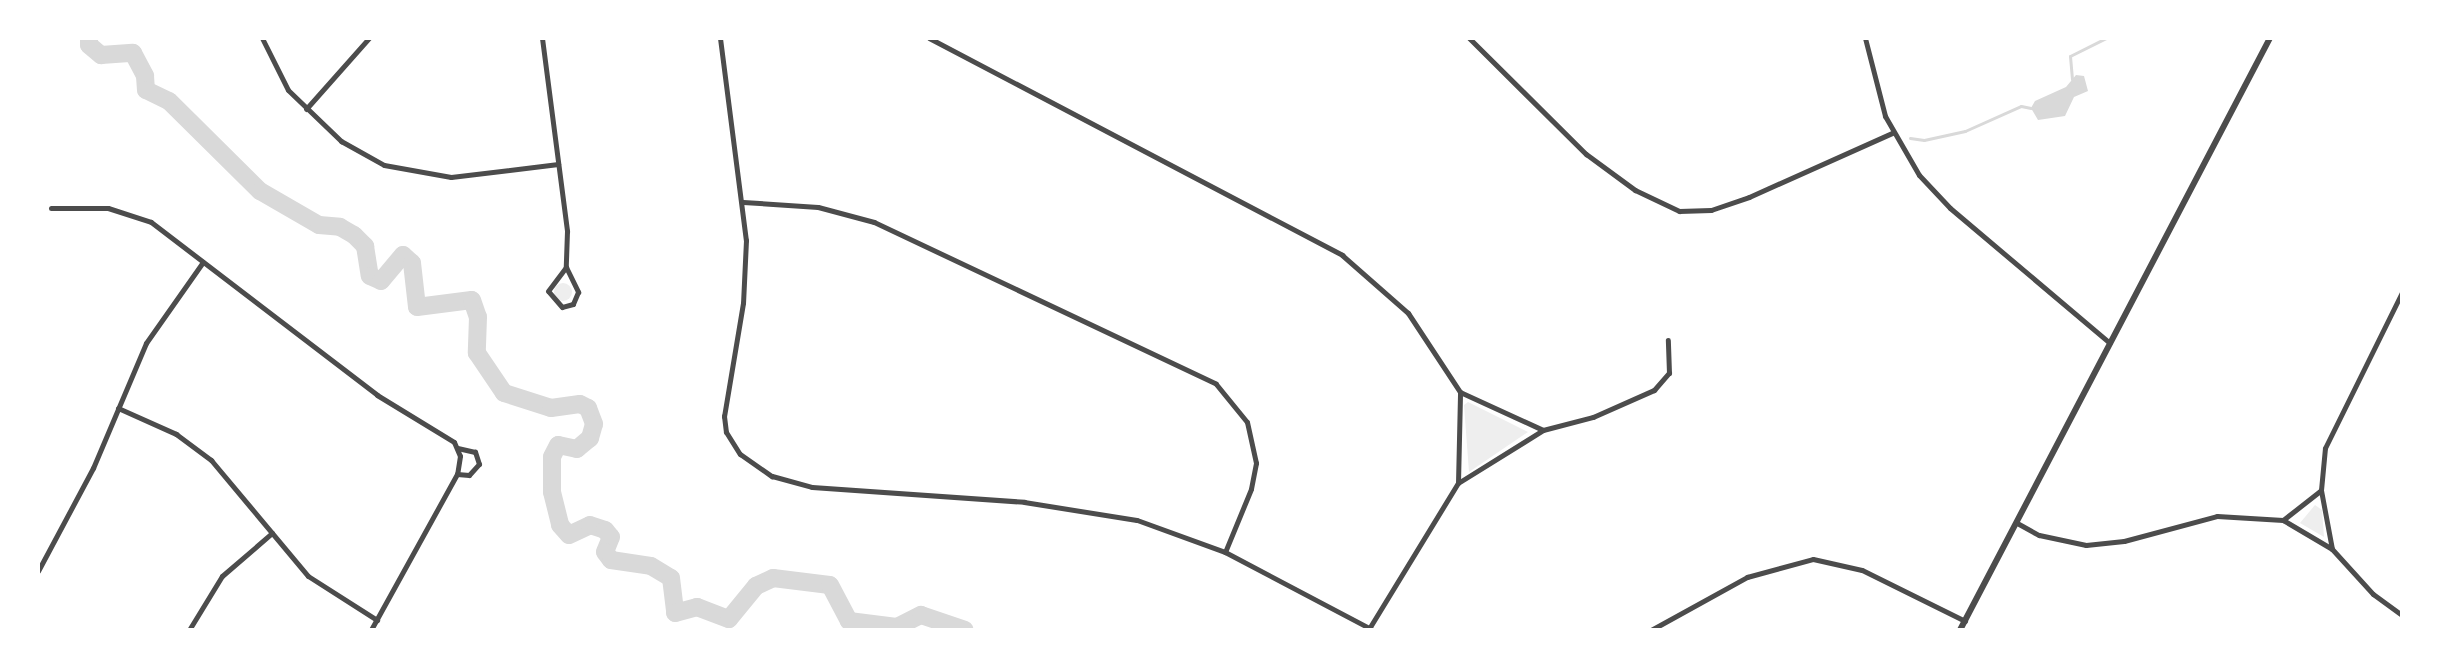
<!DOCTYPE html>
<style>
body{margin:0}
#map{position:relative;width:2440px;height:668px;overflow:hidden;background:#fff;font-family:"Noto Sans",sans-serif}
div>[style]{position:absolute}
.green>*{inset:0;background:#eee}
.round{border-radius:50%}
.water>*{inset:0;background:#d9d9d9}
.stream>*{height:3px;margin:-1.5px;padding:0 1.5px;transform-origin:1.5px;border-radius:1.5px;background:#d9d9d9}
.river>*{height:18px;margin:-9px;padding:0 9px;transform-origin:9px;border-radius:9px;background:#d9d9d9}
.minor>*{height:5px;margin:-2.5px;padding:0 2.5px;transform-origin:2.5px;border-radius:2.5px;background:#4c4c4c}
.tertiary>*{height:6px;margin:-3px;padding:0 3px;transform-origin:3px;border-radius:3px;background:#4c4c4c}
span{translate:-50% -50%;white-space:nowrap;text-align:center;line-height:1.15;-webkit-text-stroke:6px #fff;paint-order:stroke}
.frame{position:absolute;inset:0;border:40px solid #fff;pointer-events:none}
</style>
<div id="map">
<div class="green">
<div class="round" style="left:554px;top:283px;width:18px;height:18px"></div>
<div style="clip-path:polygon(1468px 402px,1528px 432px,1469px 472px,1464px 405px)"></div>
<div style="clip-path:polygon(2315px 505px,2322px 510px,2324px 537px,2300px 523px)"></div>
</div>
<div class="water">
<div style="clip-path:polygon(2076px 75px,2084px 76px,2088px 91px,2074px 97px,2065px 116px,2038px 120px,2031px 108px,2035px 101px,2066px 87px)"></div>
</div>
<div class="stream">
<div style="left:2072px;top:79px;width:23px;rotate:-95deg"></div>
<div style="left:2070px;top:56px;width:40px;rotate:-26.6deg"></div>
<div style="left:1910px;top:138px;width:14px;rotate:8deg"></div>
<div style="left:1924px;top:140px;width:42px;rotate:-12.4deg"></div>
<div style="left:1965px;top:131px;width:61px;rotate:-24.1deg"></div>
<div style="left:2021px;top:106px;width:10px;rotate:11deg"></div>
</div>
<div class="river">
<div style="left:89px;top:38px;width:7px;rotate:90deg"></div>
<div style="left:89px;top:45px;width:16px;rotate:40deg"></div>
<div style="left:101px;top:55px;width:32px;rotate:-4deg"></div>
<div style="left:133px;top:53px;width:26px;rotate:62deg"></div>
<div style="left:145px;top:76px;width:14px;rotate:86deg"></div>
<div style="left:146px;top:90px;width:25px;rotate:26deg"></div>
<div style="left:169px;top:101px;width:128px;rotate:44.7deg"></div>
<div style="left:260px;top:191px;width:68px;rotate:30deg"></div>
<div style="left:319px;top:225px;width:21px;rotate:5deg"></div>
<div style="left:340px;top:227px;width:16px;rotate:30deg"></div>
<div style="left:354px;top:235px;width:16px;rotate:45deg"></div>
<div style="left:365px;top:246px;width:30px;rotate:81deg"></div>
<div style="left:370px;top:276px;width:12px;rotate:24deg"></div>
<div style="left:381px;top:281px;width:34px;rotate:-50deg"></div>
<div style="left:403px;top:255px;width:12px;rotate:42deg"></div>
<div style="left:412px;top:263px;width:44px;rotate:83.5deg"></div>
<div style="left:417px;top:307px;width:55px;rotate:-7.3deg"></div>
<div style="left:472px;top:300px;width:18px;rotate:71deg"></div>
<div style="left:478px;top:317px;width:36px;rotate:92deg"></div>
<div style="left:477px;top:353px;width:48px;rotate:56deg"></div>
<div style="left:504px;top:393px;width:49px;rotate:17.7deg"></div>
<div style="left:551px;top:408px;width:29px;rotate:-8deg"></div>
<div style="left:580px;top:404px;width:9px;rotate:27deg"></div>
<div style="left:588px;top:408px;width:17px;rotate:69deg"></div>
<div style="left:594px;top:424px;width:15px;rotate:106deg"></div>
<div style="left:590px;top:438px;width:17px;rotate:140deg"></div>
<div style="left:577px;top:449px;width:19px;rotate:-168deg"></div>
<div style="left:558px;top:445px;width:13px;rotate:117deg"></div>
<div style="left:552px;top:457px;width:35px;rotate:90deg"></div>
<div style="left:552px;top:492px;width:34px;rotate:76deg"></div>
<div style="left:560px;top:525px;width:13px;rotate:48deg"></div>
<div style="left:569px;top:535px;width:23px;rotate:-25deg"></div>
<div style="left:590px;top:525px;width:16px;rotate:18deg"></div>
<div style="left:605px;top:530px;width:9px;rotate:49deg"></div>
<div style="left:611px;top:537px;width:16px;rotate:112deg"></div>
<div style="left:605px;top:552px;width:10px;rotate:53deg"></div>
<div style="left:611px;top:560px;width:40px;rotate:8.5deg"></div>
<div style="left:651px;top:566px;width:23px;rotate:31deg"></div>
<div style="left:671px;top:578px;width:35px;rotate:83deg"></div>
<div style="left:675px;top:613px;width:23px;rotate:-15deg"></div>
<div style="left:697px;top:607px;width:34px;rotate:21deg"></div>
<div style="left:729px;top:619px;width:43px;rotate:-50.7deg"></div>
<div style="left:756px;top:586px;width:19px;rotate:-25deg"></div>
<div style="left:773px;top:578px;width:57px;rotate:7deg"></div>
<div style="left:830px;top:585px;width:41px;rotate:62.2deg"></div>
<div style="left:849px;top:621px;width:48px;rotate:7.1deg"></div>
<div style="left:897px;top:627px;width:27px;rotate:-27deg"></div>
<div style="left:921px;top:615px;width:46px;rotate:18.8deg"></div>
</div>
<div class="minor">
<div style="left:262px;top:38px;width:58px;rotate:63.4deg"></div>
<div style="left:288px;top:90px;width:74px;rotate:43.9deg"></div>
<div style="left:341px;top:141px;width:49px;rotate:29.2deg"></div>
<div style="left:384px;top:165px;width:68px;rotate:10.2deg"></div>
<div style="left:451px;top:177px;width:108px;rotate:-6.9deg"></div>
<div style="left:542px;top:38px;width:195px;rotate:82.6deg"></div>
<div style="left:567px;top:231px;width:36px;rotate:92deg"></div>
<div style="left:566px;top:267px;width:28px;rotate:64deg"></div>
<div style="left:578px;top:292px;width:13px;rotate:113deg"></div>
<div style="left:573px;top:304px;width:11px;rotate:165deg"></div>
<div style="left:562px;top:307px;width:21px;rotate:-131deg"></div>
<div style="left:548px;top:291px;width:30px;rotate:-53deg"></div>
<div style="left:720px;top:38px;width:204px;rotate:82.7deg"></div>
<div style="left:746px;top:240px;width:63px;rotate:92.7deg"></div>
<div style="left:743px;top:303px;width:115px;rotate:99.5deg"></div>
<div style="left:724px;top:416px;width:16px;rotate:83deg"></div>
<div style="left:726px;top:432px;width:26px;rotate:58deg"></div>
<div style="left:740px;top:454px;width:39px;rotate:35deg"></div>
<div style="left:772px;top:476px;width:41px;rotate:15.4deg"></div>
<div style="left:812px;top:487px;width:213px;rotate:4deg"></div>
<div style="left:1024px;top:502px;width:114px;rotate:9.1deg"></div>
<div style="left:1137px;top:520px;width:94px;rotate:20deg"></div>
<div style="left:1225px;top:552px;width:167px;rotate:27.8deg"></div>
<div style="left:929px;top:38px;width:467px;rotate:27.7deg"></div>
<div style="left:1342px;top:255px;width:88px;rotate:41.3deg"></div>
<div style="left:1408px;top:313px;width:95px;rotate:56.6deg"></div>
<div style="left:1460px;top:392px;width:91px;rotate:24.6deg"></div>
<div style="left:1469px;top:38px;width:165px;rotate:44.8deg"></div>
<div style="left:1586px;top:154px;width:61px;rotate:36.3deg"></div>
<div style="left:1635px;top:190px;width:49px;rotate:25.5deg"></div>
<div style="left:1679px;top:211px;width:32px;rotate:-2deg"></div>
<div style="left:1711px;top:210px;width:40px;rotate:-18.9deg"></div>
<div style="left:1749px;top:197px;width:157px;rotate:-24.1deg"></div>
<div style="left:1865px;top:38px;width:81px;rotate:75.6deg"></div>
<div style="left:1885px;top:116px;width:68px;rotate:60deg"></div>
<div style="left:1919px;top:175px;width:45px;rotate:46.8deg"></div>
<div style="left:1950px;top:208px;width:209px;rotate:40.2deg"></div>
<div style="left:306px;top:109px;width:95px;rotate:-48.4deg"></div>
<div style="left:743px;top:202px;width:75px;rotate:3.8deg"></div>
<div style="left:818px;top:207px;width:58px;rotate:15deg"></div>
<div style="left:874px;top:222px;width:378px;rotate:25.3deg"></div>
<div style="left:1216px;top:384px;width:49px;rotate:50.8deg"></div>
<div style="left:1247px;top:422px;width:42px;rotate:77.6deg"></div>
<div style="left:1256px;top:463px;width:26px;rotate:101deg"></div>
<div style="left:1251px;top:489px;width:68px;rotate:112.4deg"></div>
<div style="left:51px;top:208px;width:57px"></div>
<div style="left:108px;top:208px;width:45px;rotate:18deg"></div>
<div style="left:151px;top:222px;width:285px;rotate:37.4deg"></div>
<div style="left:377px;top:395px;width:90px;rotate:31.4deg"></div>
<div style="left:454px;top:442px;width:15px;rotate:67deg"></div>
<div style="left:460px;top:456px;width:18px;rotate:99deg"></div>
<div style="left:457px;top:474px;width:178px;rotate:118.9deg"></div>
<div style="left:118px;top:408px;width:64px;rotate:24.1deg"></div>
<div style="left:176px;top:434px;width:44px;rotate:36.6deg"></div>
<div style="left:211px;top:460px;width:151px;rotate:50.1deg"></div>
<div style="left:308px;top:576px;width:82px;rotate:32.5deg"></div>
<div style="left:457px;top:474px;width:12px;rotate:5deg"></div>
<div style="left:469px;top:475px;width:15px;rotate:-48deg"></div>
<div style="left:479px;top:464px;width:13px;rotate:-108deg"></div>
<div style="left:475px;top:452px;width:18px;rotate:-167deg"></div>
<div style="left:1458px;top:483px;width:100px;rotate:-31.9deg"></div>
<div style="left:1543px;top:430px;width:52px;rotate:-14.6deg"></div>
<div style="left:1593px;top:417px;width:67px;rotate:-23.9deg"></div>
<div style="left:1654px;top:390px;width:23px;rotate:-49deg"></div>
<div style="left:1669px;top:373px;width:33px;rotate:-92deg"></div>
<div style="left:2283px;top:520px;width:47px;rotate:-38.1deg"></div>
<div style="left:2017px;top:523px;width:25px;rotate:29deg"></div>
<div style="left:2039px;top:535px;width:48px;rotate:12deg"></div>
<div style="left:2086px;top:545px;width:38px;rotate:-6deg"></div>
<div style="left:2124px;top:541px;width:96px;rotate:-15deg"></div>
<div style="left:2217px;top:516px;width:66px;rotate:3.5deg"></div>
<div style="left:2283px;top:520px;width:57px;rotate:30.6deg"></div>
<div style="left:2332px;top:549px;width:61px;rotate:47.7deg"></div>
<div style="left:2373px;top:594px;width:36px;rotate:36deg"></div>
<div style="left:2332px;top:549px;width:60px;rotate:-100.6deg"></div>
<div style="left:2321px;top:490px;width:42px;rotate:-84.6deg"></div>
<div style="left:2325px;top:448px;width:174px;rotate:-63.7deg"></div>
<div style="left:38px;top:571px;width:117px;rotate:-61.9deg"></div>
<div style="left:93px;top:468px;width:136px;rotate:-67deg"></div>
<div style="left:146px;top:343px;width:99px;rotate:-54.9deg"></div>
<div style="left:1370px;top:627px;width:169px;rotate:-58.6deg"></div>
<div style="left:1458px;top:483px;width:91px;rotate:-88.7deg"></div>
<div style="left:189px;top:630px;width:63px;rotate:-58.6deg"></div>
<div style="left:222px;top:576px;width:66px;rotate:-40.7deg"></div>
<div style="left:1651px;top:630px;width:110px;rotate:-28.9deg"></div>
<div style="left:1747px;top:577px;width:68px;rotate:-15.3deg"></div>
<div style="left:1813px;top:559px;width:50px;rotate:12.7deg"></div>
<div style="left:1862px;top:570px;width:115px;rotate:26.3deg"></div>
</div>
<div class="tertiary">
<div style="left:1960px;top:630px;width:668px;rotate:-62.36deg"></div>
</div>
<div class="frame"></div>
</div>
